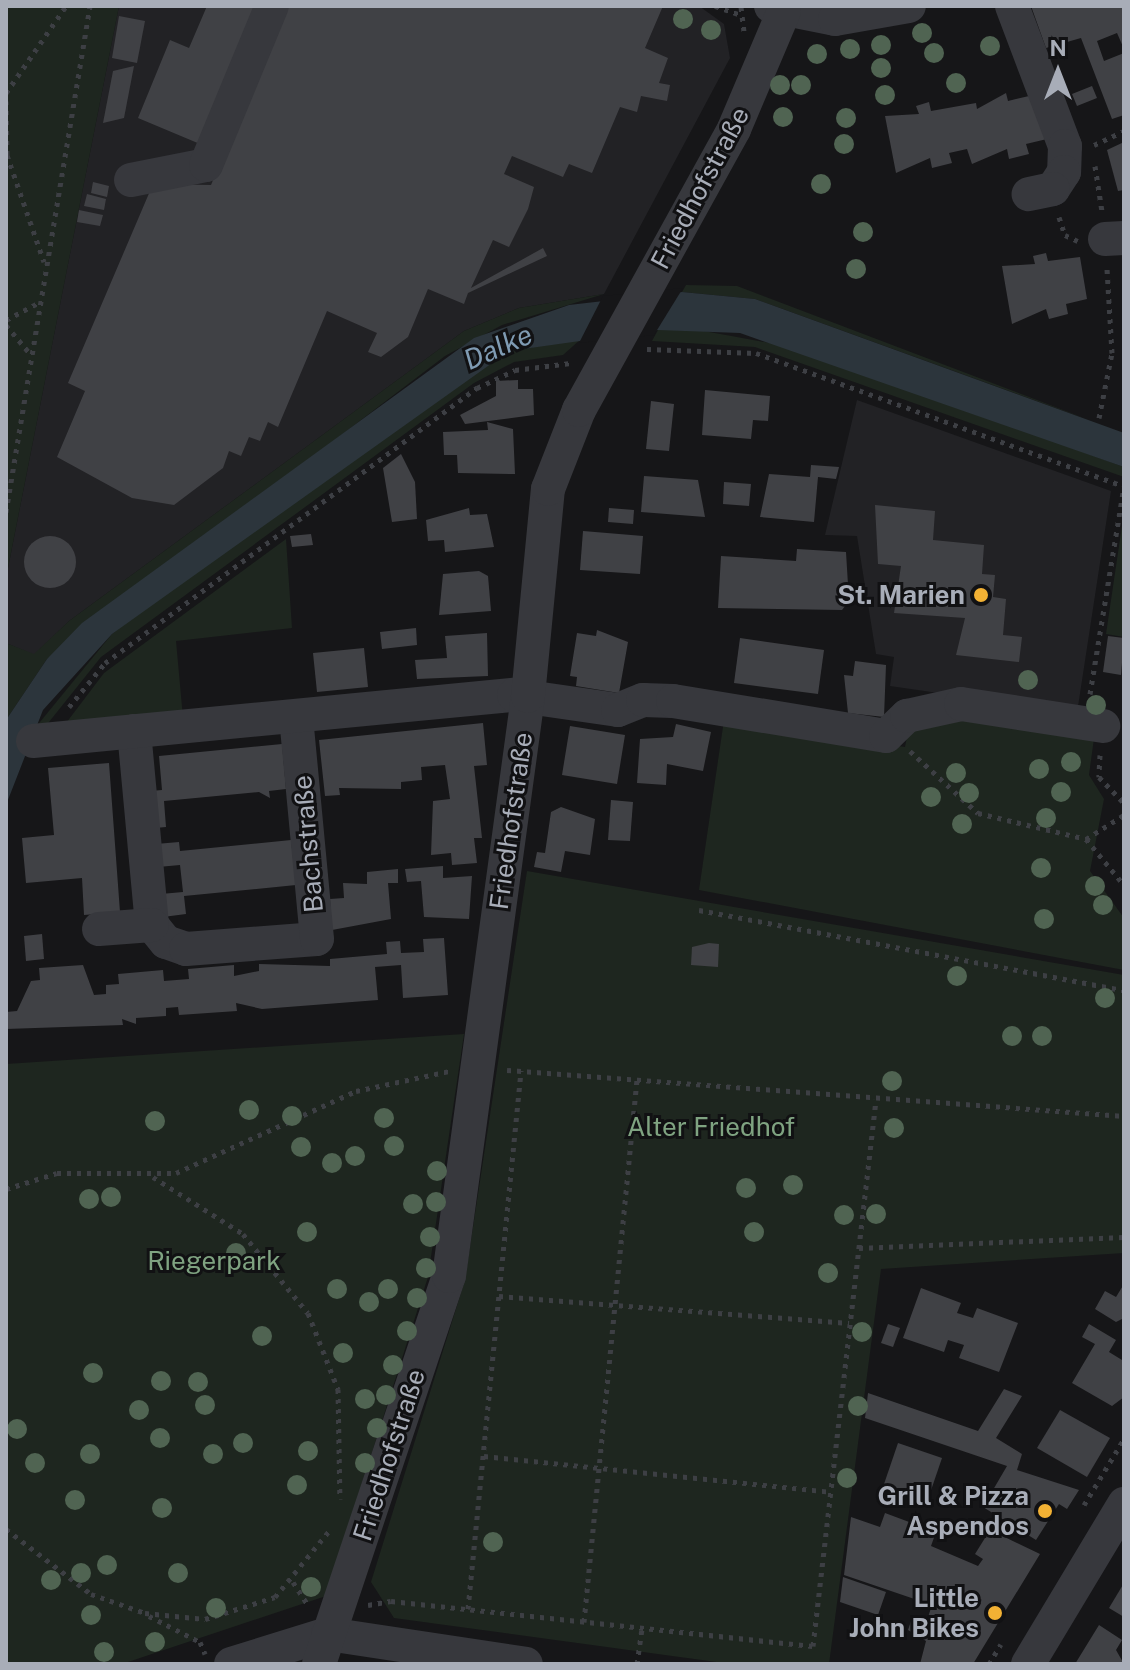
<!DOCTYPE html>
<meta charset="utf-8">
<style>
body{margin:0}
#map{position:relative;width:1130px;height:1670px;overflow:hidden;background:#161618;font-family:"Public Sans",sans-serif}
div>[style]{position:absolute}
.built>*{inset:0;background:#222225}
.green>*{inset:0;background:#1e261f}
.water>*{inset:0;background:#2c353c}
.pier>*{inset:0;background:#161618}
.building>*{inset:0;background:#404145}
.round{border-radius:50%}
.path>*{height:5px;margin-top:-2.5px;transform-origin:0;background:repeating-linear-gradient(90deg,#3d3f44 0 4px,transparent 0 10px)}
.minor>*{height:34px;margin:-17px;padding:0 17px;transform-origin:17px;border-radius:17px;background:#37383d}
.trees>*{width:20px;height:20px;margin:-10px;border-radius:50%;background:#506452}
.dots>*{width:22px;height:22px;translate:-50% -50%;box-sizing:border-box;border:4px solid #111113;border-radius:50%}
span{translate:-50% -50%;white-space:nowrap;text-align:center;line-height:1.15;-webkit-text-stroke:6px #111113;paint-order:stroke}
.street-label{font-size:26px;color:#a8adb8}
.poi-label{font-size:26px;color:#a8adb8;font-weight:700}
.right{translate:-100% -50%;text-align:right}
.park-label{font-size:26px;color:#7fa381}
.water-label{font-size:28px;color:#7f9bb3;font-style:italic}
.frame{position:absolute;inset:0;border:8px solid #a8adb8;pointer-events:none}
.north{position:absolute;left:1018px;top:32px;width:80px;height:80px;-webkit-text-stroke:6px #111113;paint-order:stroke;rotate:0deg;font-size:22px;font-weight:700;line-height:32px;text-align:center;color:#a8adb8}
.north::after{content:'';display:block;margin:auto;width:28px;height:36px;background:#a8adb8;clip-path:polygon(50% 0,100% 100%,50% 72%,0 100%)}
</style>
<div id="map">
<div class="built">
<div style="clip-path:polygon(119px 6px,699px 6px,724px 24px,730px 58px,604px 294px,519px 308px,464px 331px,69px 621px,34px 655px,6px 643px,6px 578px)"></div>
<div style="clip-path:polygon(857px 400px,1111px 491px,1077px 713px,890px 686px,894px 657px,876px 654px,857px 536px,825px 535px)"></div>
</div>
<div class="green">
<div style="clip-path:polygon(6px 6px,119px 6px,6px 578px)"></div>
<div style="clip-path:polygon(686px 285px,737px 286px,1092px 421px,755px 299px,682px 292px)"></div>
<div style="clip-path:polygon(604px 294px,502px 325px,445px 356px,47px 659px,6px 720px,6px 643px,34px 654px,69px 621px,464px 331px,519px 308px)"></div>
<div style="clip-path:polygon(693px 329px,797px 348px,1124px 467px,1124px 477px,755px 347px,652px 341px,658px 330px)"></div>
<div style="clip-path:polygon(581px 339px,563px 355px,514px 362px,474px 383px,101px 657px,45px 727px,31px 733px,112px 634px,170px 589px,486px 364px,509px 351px)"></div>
<div style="clip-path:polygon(1124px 512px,1124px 637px,1106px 634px)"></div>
<div style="clip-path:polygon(286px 539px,292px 628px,176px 641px,183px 718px,60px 731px,104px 673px)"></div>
<div style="clip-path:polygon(950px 712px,1095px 731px,1089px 775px,1104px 799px,1090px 871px,1124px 918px,1124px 970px,699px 890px,724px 720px,905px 747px,909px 726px)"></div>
<div style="clip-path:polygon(527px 871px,1124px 975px,1124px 1253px,881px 1269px,829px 1664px,731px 1664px,394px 1618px,371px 1582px,465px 1280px)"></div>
<div style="clip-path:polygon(464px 1034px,428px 1277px,326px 1596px,122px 1664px,6px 1664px,6px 1064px)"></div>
</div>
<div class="water">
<div style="clip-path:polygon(682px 292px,755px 299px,1124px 433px,1124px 467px,740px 333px,658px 330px,509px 351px,112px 634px,43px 710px,6px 805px,6px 720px,47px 659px,82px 623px,474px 338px,569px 305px)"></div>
</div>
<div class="pier">
<div style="clip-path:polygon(683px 288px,654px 335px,579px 343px,603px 296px)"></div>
</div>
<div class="building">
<div style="clip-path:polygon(207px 6px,260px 6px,200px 144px,138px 118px,170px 40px,189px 48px)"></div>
<div style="clip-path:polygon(286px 6px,663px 6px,645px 48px,668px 58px,659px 83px,670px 85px,667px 101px,641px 96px,637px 112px,620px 107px,592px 173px,569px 164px,563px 177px,512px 156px,504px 174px,534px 187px,528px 209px,509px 247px,493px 240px,471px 288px,543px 248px,547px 256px,468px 293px,464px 304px,428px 289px,408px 337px,381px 357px,368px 352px,377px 333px,327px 311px,278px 427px,268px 422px,260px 441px,249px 437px,241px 456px,229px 451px,223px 468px,174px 505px,132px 498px,57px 457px,85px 391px,68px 383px,153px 184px,211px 185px)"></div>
<div style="clip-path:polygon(1031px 6px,1124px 6px,1124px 49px,1117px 33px,1097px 41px,1104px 61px,1124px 53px,1124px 115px,1112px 119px,1081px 38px,1046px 48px)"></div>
<div style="clip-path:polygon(119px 16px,145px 21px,137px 63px,112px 58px)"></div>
<div style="clip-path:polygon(134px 66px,124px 118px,103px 123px,113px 71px)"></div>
<div style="clip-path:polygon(1092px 86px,1097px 98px,1077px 106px,1072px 94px)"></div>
<div style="clip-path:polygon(1006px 93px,1008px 101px,1029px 96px,1047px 139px,1026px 144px,1029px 154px,1009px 159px,1007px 149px,972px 164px,967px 149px,949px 153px,952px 163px,932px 168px,930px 158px,896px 173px,885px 116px,919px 114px,916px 106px,929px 102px,931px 111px,976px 103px,977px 109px)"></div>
<div style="clip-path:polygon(1124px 142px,1124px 190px,1118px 191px,1107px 150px)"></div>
<div style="clip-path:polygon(93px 182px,109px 186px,107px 197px,91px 193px)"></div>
<div style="clip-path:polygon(87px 194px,106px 199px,104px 210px,84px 206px)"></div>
<div style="clip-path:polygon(79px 210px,103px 215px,100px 226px,77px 222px)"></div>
<div style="clip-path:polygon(1046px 253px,1048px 261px,1080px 257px,1087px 299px,1066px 304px,1068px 314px,1049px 319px,1046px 309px,1012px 324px,1002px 266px,1035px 264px,1033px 256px)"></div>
<div style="clip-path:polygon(518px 380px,518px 389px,533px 389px,534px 415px,465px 424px,460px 415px,496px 396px,496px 381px)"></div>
<div style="clip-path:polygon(705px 390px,770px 396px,768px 421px,753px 420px,751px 439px,702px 435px)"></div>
<div style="clip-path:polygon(651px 401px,674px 404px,669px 451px,646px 449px)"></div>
<div style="clip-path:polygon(487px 422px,513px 429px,515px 474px,458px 473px,457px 455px,444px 455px,443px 432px,488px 430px)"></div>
<div style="clip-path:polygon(401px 454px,415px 482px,417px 519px,392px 522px,383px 468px)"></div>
<div style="clip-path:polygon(811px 465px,839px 467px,836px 479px,818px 477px,814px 522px,760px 517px,769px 474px,810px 477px)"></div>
<div style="clip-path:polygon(644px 476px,698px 480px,705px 517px,641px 512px)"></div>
<div style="clip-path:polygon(724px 482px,751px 484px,749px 506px,723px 504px)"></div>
<div style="clip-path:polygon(875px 505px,935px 511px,933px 540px,984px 545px,982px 574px,995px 575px,993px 597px,1006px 599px,1003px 635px,1022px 637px,1019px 662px,956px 655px,965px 618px,894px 613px,901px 566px,878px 564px)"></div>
<div style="clip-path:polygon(469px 508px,470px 515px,487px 514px,494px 547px,445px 552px,444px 540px,428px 541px,426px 520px)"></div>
<div style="clip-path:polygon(609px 508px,634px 510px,633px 524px,608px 522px)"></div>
<div style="clip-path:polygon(583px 531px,643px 536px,640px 574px,580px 570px)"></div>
<div style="clip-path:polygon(311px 534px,313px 545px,292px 547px,290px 536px)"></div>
<div class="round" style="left:24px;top:536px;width:52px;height:52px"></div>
<div style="clip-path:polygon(797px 549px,846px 552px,849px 601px,842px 610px,718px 608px,721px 556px,796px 561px)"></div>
<div style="clip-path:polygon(479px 571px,488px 576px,491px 611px,439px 615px,443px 574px)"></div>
<div style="clip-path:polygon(416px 628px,417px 645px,382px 649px,380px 632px)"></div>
<div style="clip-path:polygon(597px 630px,628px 642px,619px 693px,576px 686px,577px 677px,570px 676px,577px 633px,596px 636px)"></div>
<div style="clip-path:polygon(487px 633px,488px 676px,417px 679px,415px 660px,447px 658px,445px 636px)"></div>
<div style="clip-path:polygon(1108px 636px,1124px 638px,1121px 675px,1103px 672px)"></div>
<div style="clip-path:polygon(740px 638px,824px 650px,818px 694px,734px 683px)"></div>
<div style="clip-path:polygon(364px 648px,368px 687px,317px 692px,313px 653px)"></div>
<div style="clip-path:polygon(855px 661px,886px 665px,884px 717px,848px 713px,844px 675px,853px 676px)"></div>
<div style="clip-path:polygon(483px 723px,487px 765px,474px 766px,482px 838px,474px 838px,477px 863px,452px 865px,451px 853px,431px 855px,433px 801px,450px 799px,445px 765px,421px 767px,422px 780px,401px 782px,401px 789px,339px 788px,340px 795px,325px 796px,319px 740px)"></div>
<div style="clip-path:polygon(676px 724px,711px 732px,703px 771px,667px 764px,666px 785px,637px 783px,640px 739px,673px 737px)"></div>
<div style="clip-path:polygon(570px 726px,625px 735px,617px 784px,562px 775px)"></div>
<div style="clip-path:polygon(282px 744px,286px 789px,269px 791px,270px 798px,259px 792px,164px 801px,166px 827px,155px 828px,151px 791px,162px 790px,159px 756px)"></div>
<div style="clip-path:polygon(109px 763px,120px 912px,84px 915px,82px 878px,26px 883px,22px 838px,54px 835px,48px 768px)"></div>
<div style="clip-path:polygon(611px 800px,633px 802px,630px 841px,608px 840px)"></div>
<div style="clip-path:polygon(561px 807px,595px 819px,590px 855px,565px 851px,561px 872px,534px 867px,537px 852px,545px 853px,551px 812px)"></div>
<div style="clip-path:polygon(291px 840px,296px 885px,184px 896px,186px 914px,163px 917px,161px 894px,183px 892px,180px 865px,158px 867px,156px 844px,179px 842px,180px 851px)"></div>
<div style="clip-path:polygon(443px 866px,443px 878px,472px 876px,469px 919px,424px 917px,421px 881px,407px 882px,405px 869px)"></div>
<div style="clip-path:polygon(398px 869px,398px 883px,388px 883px,391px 919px,332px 930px,330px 899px,344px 898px,343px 883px,367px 884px,367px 872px)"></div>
<div style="clip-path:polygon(42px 934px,44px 959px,26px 961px,24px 936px)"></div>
<div style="clip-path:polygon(444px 938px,448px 995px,403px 998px,401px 965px,375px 967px,378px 1000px,262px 1009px,236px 1003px,237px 1011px,179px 1015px,178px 1007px,166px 1008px,166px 1016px,136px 1018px,136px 1024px,122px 1019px,123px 1025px,6px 1029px,6px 1012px,17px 1011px,31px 981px,40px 980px,39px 968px,83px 965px,94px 995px,106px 994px,106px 985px,119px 984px,118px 974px,163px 970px,164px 981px,189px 979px,188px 969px,234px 965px,234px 976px,259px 971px,259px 964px,330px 966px,330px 959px,387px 954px,386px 942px,400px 941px,401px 953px,424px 952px,423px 939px)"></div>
<div style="clip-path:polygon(709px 943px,719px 944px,718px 967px,691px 965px,692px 947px)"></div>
<div style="clip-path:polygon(1124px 1284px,1124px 1318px,1116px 1322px,1095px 1309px,1105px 1291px,1116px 1297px)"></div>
<div style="clip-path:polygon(921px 1288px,961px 1303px,957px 1313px,973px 1318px,977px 1308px,1018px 1323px,999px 1372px,959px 1358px,964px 1345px,948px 1340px,944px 1352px,903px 1338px)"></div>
<div style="clip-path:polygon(888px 1324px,900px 1328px,893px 1347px,881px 1343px)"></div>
<div style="clip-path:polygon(1089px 1324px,1116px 1340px,1109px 1352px,1122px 1360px,1124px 1397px,1112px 1406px,1072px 1383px,1095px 1344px,1082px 1337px)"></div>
<div style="clip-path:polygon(1004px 1389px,1022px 1396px,996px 1438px,1022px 1454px,1017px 1470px,1079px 1490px,1067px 1509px,1059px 1504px,1036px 1540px,983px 1507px,1007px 1466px,865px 1418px,868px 1393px,978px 1431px)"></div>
<div style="clip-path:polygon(1060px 1410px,1110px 1438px,1087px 1477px,1037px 1448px)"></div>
<div style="clip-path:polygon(898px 1443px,942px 1458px,927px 1502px,883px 1487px)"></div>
<div style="clip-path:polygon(885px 1513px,936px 1532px,931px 1546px,978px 1566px,983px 1559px,975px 1554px,990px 1530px,1040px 1554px,973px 1664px,920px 1664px,926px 1641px,908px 1630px,913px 1615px,927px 1620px,932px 1605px,844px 1575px,851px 1517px,880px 1527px)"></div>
<div style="clip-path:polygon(843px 1577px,886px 1592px,878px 1615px,840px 1602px)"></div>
<div style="clip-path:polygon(1124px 1583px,1124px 1617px,1109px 1608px)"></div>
<div style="clip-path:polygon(1099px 1625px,1122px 1640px,1116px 1650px,1124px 1664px,1075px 1664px)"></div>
</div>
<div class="path">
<div style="left:715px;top:6px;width:28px;rotate:19deg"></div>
<div style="left:741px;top:7px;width:24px;rotate:83deg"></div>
<div style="left:6px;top:93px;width:106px;rotate:-55.4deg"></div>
<div style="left:6px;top:101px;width:54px;rotate:88.9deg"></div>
<div style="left:7px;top:155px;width:113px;rotate:70.9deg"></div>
<div style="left:1094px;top:145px;width:33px;rotate:-25deg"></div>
<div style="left:1095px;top:166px;width:46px;rotate:81.2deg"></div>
<div style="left:1059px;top:217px;width:19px;rotate:72deg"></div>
<div style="left:1065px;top:235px;width:14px;rotate:25deg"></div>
<div style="left:6px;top:320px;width:36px;rotate:-28deg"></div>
<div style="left:6px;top:325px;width:38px;rotate:50deg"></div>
<div style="left:647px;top:349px;width:109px;rotate:2.1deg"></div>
<div style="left:756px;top:353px;width:391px;rotate:19.9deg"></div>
<div style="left:1099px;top:418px;width:66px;rotate:-78.7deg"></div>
<div style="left:1112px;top:353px;width:84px;rotate:-93.4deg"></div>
<div style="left:6px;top:512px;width:513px;rotate:-80.57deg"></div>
<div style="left:1090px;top:694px;width:210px;rotate:-80.7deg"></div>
<div style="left:69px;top:707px;width:57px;rotate:-50.7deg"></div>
<div style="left:105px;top:663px;width:463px;rotate:-36.5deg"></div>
<div style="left:477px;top:388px;width:42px;rotate:-25.3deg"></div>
<div style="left:515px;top:370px;width:56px;rotate:-7.1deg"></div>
<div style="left:910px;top:751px;width:92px;rotate:42.4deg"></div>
<div style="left:978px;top:813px;width:111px;rotate:13.5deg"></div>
<div style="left:1086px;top:839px;width:60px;rotate:50.4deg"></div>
<div style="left:1100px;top:755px;width:22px;rotate:93deg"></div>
<div style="left:1099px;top:777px;width:36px;rotate:46deg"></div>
<div style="left:1086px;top:839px;width:45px;rotate:-32.3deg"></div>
<div style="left:699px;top:910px;width:432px;rotate:10.7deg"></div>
<div style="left:507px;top:1070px;width:619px;rotate:4.26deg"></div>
<div style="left:153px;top:1177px;width:107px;rotate:32.3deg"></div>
<div style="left:243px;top:1234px;width:102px;rotate:50.6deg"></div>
<div style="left:308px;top:1313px;width:82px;rotate:68.5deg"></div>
<div style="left:338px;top:1389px;width:110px;rotate:89deg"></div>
<div style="left:6px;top:1189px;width:53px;rotate:-17.4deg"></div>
<div style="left:57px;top:1173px;width:119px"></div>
<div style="left:176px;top:1173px;width:198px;rotate:-24.5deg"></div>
<div style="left:356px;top:1091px;width:95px;rotate:-12.1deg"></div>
<div style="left:859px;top:1248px;width:265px;rotate:-2.4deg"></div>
<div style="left:499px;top:1296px;width:351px;rotate:4.4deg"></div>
<div style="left:484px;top:1456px;width:349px;rotate:5.9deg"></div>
<div style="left:1084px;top:1505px;width:77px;rotate:-58.8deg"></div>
<div style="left:6px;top:1529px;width:107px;rotate:37.4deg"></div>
<div style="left:91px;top:1594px;width:57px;rotate:19.4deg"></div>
<div style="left:145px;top:1613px;width:60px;rotate:5.7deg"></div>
<div style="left:205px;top:1619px;width:73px;rotate:-17.4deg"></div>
<div style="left:275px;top:1597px;width:85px;rotate:-50.7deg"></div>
<div style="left:293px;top:1582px;width:27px;rotate:57deg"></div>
<div style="left:368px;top:1605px;width:23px;rotate:-10deg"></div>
<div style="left:391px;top:1601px;width:424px;rotate:6.1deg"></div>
<div style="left:813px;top:1646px;width:550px;rotate:-83.42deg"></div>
<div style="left:468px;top:1609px;width:541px;rotate:-84.37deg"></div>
<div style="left:149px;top:1616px;width:57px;rotate:27deg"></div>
<div style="left:200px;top:1642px;width:13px;rotate:67deg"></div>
<div style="left:584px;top:1622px;width:545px;rotate:-84.42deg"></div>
<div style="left:637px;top:1664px;width:36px;rotate:-82deg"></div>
<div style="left:989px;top:1664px;width:23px;rotate:-59deg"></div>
</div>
<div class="minor">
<div style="left:771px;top:6px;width:65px;rotate:11.5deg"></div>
<div style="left:835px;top:19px;width:75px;rotate:-10deg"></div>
<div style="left:1012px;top:6px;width:150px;rotate:69.3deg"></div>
<div style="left:1065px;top:146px;width:26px;rotate:92deg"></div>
<div style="left:1064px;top:172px;width:20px;rotate:123deg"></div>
<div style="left:1053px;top:189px;width:25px;rotate:168deg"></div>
<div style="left:131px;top:180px;width:76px;rotate:-11.3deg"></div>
<div style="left:206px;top:165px;width:172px;rotate:-67.5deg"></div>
<div style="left:1105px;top:239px;width:19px;rotate:-3deg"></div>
<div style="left:134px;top:731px;width:195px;rotate:84.7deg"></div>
<div style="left:152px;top:925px;width:22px;rotate:51deg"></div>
<div style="left:166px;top:942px;width:21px;rotate:19deg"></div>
<div style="left:186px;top:949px;width:131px;rotate:-4.4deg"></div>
<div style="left:317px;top:939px;width:222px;rotate:-95.4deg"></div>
<div style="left:33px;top:741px;width:483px;rotate:-5.5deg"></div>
<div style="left:514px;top:695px;width:105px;rotate:8.2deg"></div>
<div style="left:618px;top:710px;width:27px;rotate:-22deg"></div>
<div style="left:643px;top:700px;width:30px;rotate:2deg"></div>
<div style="left:673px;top:701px;width:216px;rotate:9.3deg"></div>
<div style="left:886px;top:736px;width:29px;rotate:-44deg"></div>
<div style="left:907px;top:716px;width:55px;rotate:-12.5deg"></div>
<div style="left:961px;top:704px;width:144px;rotate:8.8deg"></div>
<div style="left:99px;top:929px;width:53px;rotate:-4.3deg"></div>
<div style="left:231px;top:1664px;width:102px;rotate:-17.2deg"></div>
<div style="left:328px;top:1634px;width:200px;rotate:8.6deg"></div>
<div style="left:319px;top:1664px;width:409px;rotate:-71.5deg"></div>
<div style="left:449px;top:1276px;width:585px;rotate:-82.24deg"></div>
<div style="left:528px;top:696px;width:208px;rotate:-84.5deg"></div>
<div style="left:548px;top:489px;width:85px;rotate:-68.6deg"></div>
<div style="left:579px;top:410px;width:321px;rotate:-61.1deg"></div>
<div style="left:734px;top:129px;width:128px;rotate:-67deg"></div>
<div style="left:1028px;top:1664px;width:187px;rotate:-59deg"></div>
</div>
<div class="trees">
<div style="left:683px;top:19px"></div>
<div style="left:711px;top:30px"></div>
<div style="left:922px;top:33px"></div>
<div style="left:881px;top:45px"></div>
<div style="left:990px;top:46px"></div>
<div style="left:850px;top:49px"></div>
<div style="left:934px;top:53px"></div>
<div style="left:817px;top:54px"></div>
<div style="left:881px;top:68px"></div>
<div style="left:956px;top:83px"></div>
<div style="left:780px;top:85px"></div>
<div style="left:801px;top:85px"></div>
<div style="left:885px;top:95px"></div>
<div style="left:783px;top:117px"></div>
<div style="left:846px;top:118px"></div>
<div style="left:844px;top:144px"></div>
<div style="left:821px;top:184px"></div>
<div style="left:863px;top:232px"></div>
<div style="left:856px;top:269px"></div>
<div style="left:1028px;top:680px"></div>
<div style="left:1096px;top:705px"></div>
<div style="left:1071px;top:762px"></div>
<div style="left:1039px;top:769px"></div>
<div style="left:956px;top:773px"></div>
<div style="left:1061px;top:792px"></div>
<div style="left:969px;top:793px"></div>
<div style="left:931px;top:797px"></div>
<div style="left:1046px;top:818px"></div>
<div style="left:962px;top:824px"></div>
<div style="left:1041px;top:868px"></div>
<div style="left:1095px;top:886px"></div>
<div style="left:1103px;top:905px"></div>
<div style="left:1044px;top:919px"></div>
<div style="left:957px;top:976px"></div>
<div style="left:1105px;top:998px"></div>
<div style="left:1012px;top:1036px"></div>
<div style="left:1042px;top:1036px"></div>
<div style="left:892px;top:1081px"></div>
<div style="left:249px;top:1110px"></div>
<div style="left:292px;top:1116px"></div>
<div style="left:384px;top:1118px"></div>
<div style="left:155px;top:1121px"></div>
<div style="left:894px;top:1128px"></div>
<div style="left:394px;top:1146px"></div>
<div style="left:301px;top:1147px"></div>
<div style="left:355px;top:1156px"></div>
<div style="left:332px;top:1163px"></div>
<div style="left:437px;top:1171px"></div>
<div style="left:793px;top:1185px"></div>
<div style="left:746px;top:1188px"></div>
<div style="left:111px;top:1197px"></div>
<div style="left:89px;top:1199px"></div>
<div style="left:436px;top:1202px"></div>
<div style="left:413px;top:1204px"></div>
<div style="left:876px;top:1214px"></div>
<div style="left:844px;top:1215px"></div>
<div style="left:307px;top:1232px"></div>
<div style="left:754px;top:1232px"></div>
<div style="left:430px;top:1237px"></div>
<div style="left:236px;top:1253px"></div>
<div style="left:426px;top:1268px"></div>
<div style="left:828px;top:1273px"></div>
<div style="left:337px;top:1289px"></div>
<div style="left:388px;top:1289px"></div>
<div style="left:417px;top:1298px"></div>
<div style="left:369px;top:1302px"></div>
<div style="left:407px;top:1331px"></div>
<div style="left:862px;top:1332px"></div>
<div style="left:262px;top:1336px"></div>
<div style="left:343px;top:1353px"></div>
<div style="left:393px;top:1365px"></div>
<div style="left:93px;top:1373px"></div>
<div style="left:161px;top:1381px"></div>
<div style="left:198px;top:1382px"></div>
<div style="left:386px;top:1395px"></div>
<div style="left:365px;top:1399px"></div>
<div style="left:205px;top:1405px"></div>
<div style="left:858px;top:1406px"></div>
<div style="left:139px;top:1410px"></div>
<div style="left:377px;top:1428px"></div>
<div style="left:17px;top:1429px"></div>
<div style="left:160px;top:1438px"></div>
<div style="left:243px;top:1443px"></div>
<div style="left:308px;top:1451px"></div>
<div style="left:90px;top:1454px"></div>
<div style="left:213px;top:1454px"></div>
<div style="left:35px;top:1463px"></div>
<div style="left:365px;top:1463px"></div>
<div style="left:847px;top:1478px"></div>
<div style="left:297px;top:1485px"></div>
<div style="left:75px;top:1500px"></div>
<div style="left:162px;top:1508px"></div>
<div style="left:493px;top:1542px"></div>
<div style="left:107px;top:1565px"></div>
<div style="left:81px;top:1573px"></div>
<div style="left:178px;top:1573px"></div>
<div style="left:51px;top:1580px"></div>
<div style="left:311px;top:1587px"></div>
<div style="left:216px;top:1608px"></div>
<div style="left:91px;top:1615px"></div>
<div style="left:155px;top:1642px"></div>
<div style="left:104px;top:1652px"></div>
</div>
<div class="dots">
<div style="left:981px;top:595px;background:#f2b134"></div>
<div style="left:1045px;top:1511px;background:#f2b134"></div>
<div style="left:995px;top:1613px;background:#f2b134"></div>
</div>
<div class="street-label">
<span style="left:700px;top:188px;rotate:-62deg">Friedhofstraße</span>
<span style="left:511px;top:821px;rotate:-82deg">Friedhofstraße</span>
<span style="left:308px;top:844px;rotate:-95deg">Bachstraße</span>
<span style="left:389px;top:1455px;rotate:-72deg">Friedhofstraße</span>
</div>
<div class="poi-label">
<span class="right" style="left:965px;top:595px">St. Marien</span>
<span class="right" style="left:1029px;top:1511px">Grill &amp; Pizza<br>Aspendos</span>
<span class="right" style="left:979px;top:1613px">Little<br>John Bikes</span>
</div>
<div class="park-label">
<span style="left:711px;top:1127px">Alter Friedhof</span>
<span style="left:214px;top:1261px">Riegerpark</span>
</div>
<div class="water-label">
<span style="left:498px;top:347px;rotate:-24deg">Dalke</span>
</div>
<div class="frame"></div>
<div class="north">N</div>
</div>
